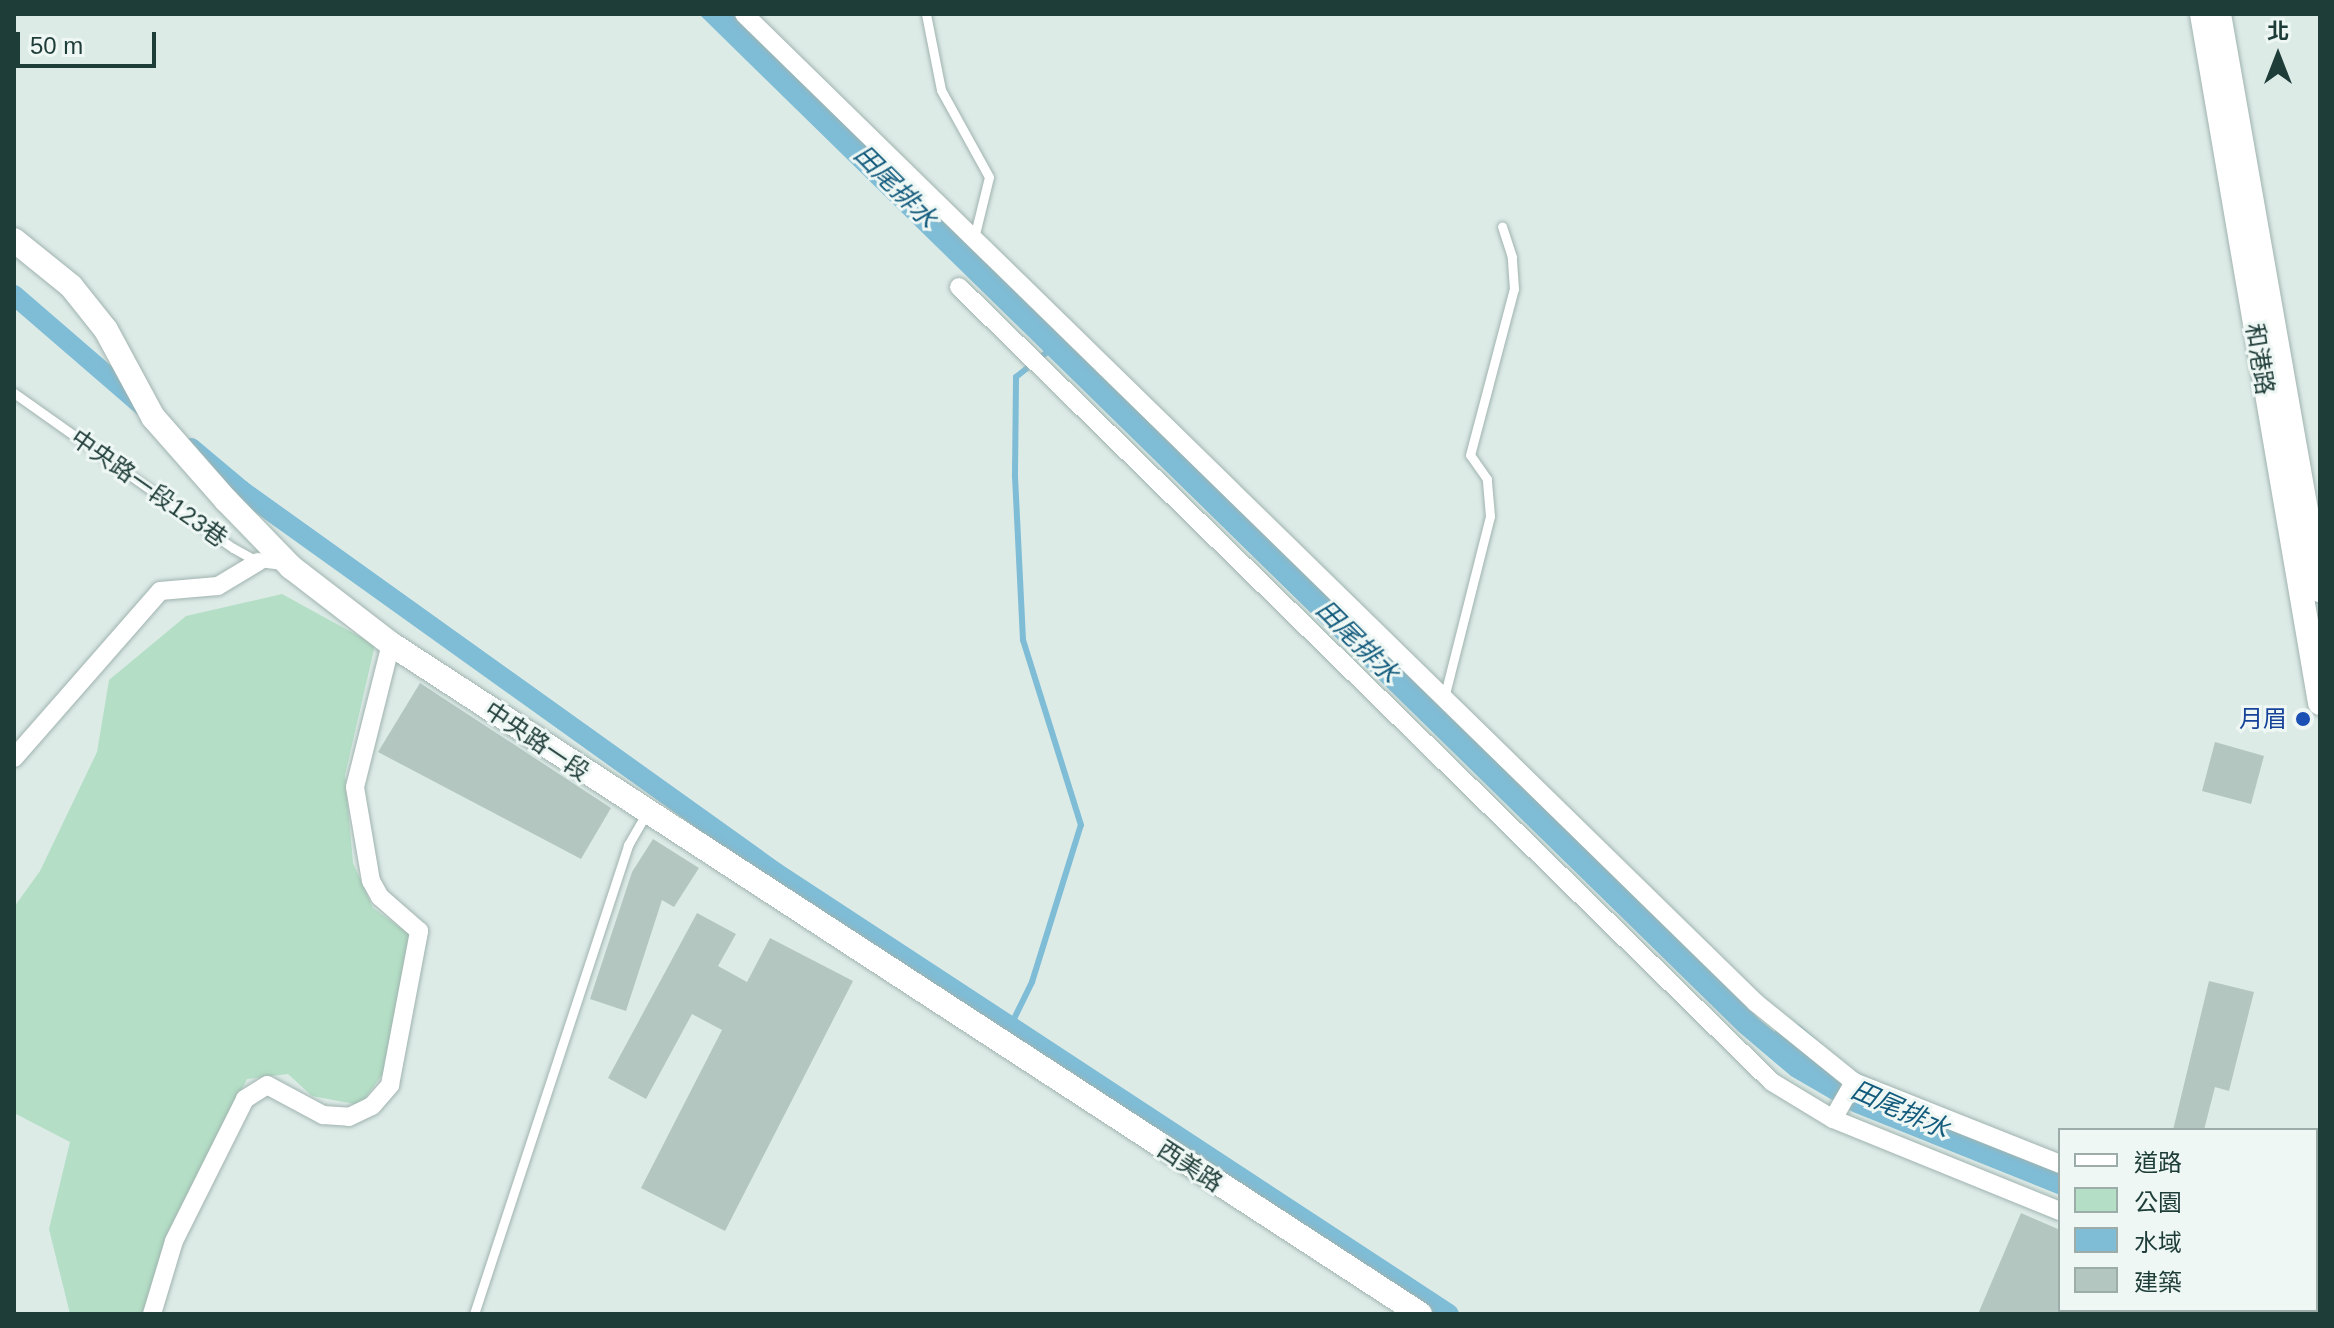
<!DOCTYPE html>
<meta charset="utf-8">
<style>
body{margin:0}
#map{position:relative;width:2334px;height:1328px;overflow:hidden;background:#ddebe7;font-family:Helvetica,"Noto Sans TC",sans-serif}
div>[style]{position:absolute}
.green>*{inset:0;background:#b4dfc6}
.water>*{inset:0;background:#7fbcd6}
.stream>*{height:6px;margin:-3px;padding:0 3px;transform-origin:3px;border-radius:3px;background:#7fbcd6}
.canal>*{height:20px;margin:-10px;padding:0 10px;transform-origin:10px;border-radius:10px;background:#7fbcd6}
.river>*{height:34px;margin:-17px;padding:0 17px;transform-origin:17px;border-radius:17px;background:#7fbcd6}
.building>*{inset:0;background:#b3c6c0}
.roads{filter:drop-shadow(0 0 2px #a0b3af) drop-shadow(0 0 2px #a0b3af)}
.service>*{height:9px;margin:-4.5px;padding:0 4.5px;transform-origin:4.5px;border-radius:4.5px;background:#fff}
.minor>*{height:18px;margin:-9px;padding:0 9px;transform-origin:9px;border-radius:9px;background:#fff}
.tertiary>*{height:24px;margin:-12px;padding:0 12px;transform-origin:12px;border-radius:12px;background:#fff}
.secondary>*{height:24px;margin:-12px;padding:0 12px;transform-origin:12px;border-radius:12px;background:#fff}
.dots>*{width:22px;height:22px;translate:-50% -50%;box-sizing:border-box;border:4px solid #eef7f4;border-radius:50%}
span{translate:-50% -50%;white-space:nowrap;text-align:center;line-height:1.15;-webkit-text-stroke:6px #eef7f4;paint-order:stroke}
.street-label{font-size:24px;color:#1e3c38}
.transit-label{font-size:24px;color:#164399}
.right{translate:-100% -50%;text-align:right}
.water-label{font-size:26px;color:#135b7d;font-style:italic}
.frame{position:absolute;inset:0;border:16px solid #1e3c38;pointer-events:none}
.legend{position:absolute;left:2058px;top:1128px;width:260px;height:184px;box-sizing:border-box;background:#eef7f4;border:2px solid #9baca9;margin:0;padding:10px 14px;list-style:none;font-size:24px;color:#1e3c38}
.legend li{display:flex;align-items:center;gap:16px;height:40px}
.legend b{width:40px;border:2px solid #9baca9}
.north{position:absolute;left:2238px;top:16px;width:80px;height:80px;-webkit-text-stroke:6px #eef7f4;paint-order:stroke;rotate:0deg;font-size:22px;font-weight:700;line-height:32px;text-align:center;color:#1e3c38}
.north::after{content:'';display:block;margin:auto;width:28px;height:36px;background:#1e3c38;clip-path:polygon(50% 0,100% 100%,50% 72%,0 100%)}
.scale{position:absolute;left:16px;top:32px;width:140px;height:36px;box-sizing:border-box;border:4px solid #1e3c38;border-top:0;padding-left:10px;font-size:24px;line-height:28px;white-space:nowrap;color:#1e3c38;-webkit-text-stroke:6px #eef7f4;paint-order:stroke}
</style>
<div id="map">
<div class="green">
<div style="clip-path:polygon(282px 594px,375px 645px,345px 775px,353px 863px,373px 908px,412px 936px,385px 1071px,360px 1105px,312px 1096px,288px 1074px,247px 1079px,170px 1232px,142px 1314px,70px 1314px,49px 1229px,70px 1142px,14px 1113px,14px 907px,40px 871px,97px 752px,109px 680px,186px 616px)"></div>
</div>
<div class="water">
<div style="clip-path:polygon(699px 14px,736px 14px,1760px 1020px,1835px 1080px,2060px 1172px,2060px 1195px,1853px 1112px,1791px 1076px,1739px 1032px)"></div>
</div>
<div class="stream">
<div style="left:1010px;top:1027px;width:50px;rotate:-63.9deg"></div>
<div style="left:1032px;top:982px;width:164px;rotate:-72.7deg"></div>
<div style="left:1081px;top:825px;width:194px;rotate:-107.4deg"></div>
<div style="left:1023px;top:640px;width:166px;rotate:-92.8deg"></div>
<div style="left:1015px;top:474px;width:97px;rotate:-89.4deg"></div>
<div style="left:1016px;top:377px;width:45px;rotate:-38.7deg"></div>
</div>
<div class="canal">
<div style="left:14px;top:295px;width:174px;rotate:40.8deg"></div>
<div style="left:191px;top:448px;width:65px;rotate:40deg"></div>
<div style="left:241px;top:490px;width:657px;rotate:35.58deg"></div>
<div style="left:775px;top:872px;width:806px;rotate:33.26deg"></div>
</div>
<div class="river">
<div style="left:1790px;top:1039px;width:67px;rotate:41.3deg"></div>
<div style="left:1840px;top:1083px;width:44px;rotate:25.4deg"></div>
</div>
<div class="building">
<div style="clip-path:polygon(420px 683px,611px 808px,581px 859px,378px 752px)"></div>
<div style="clip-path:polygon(2215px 742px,2264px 756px,2251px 804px,2202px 791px)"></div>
<div style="clip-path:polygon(653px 839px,699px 868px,674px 907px,662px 900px,626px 1011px,590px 999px,632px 872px)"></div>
<div style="clip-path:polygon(697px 913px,736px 934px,718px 966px,747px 982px,770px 938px,853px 981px,725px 1231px,641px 1188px,722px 1030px,692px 1014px,646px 1099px,608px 1078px)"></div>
<div style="clip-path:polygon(2209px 981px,2254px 992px,2229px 1091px,2215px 1087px,2204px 1130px,2173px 1130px)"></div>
<div style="clip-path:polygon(2021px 1213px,2060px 1230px,2060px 1314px,1978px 1314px)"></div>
</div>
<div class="roads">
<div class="service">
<div style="left:926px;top:14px;width:77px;rotate:78.8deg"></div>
<div style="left:941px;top:90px;width:99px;rotate:61.1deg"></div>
<div style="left:989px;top:177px;width:63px;rotate:103.8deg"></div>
<div style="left:14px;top:393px;width:268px;rotate:35.3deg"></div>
<div style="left:233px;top:548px;width:29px;rotate:29deg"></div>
<div style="left:258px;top:562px;width:23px;rotate:7deg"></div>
<div style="left:1444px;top:698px;width:188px;rotate:-75.8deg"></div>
<div style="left:1490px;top:516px;width:37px;rotate:-95deg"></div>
<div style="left:1487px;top:479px;width:29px;rotate:-125deg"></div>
<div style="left:1470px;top:455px;width:172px;rotate:-75.2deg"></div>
<div style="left:1514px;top:289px;width:32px;rotate:-94deg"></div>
<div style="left:1512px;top:257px;width:32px;rotate:-108deg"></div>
<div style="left:474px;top:1314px;width:494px;rotate:-71.8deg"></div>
<div style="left:628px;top:845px;width:36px;rotate:-60deg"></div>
<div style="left:2264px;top:1314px;width:4px;rotate:-63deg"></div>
</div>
<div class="minor">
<div style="left:744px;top:14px;width:1415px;rotate:44.34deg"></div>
<div style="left:1756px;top:1003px;width:126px;rotate:38.9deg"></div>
<div style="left:1854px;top:1082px;width:222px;rotate:21.7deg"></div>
<div style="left:959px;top:287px;width:1137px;rotate:44.36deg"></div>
<div style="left:1772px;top:1082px;width:71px;rotate:31.2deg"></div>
<div style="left:1833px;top:1119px;width:245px;rotate:22.1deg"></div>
<div style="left:14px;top:758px;width:222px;rotate:-48.8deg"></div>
<div style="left:160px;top:591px;width:58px;rotate:-4.9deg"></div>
<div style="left:218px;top:586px;width:47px;rotate:-31deg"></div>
<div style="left:1833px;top:1119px;width:43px;rotate:-60.4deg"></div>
<div style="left:2316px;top:1266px;width:4px;rotate:14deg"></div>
<div style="left:2307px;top:1310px;width:12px;rotate:20deg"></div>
<div style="left:152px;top:1314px;width:76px;rotate:-73.2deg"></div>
<div style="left:174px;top:1241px;width:159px;rotate:-63.4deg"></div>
<div style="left:245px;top:1099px;width:26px;rotate:-32deg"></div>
<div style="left:267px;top:1085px;width:64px;rotate:28.2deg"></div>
<div style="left:323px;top:1115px;width:26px;rotate:4deg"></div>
<div style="left:349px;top:1117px;width:25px;rotate:-26deg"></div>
<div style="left:372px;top:1106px;width:28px;rotate:-49deg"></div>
<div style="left:390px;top:1085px;width:157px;rotate:-79.3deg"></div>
<div style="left:419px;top:931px;width:52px;rotate:-138.9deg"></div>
<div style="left:380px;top:897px;width:18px;rotate:-119deg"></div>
<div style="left:371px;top:881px;width:95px;rotate:-99.7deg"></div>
<div style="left:355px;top:787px;width:147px;rotate:-75.9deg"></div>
</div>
<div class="tertiary">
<div style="left:14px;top:240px;width:73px;rotate:38.9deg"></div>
<div style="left:71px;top:286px;width:56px;rotate:51.5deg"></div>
<div style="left:106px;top:330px;width:99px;rotate:61.6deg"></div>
<div style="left:153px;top:417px;width:111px;rotate:48.7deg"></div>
<div style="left:226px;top:500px;width:93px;rotate:45.9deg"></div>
<div style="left:291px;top:567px;width:126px;rotate:37.6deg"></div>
<div style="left:391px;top:644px;width:1228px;rotate:33.07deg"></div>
</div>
<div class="secondary">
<div style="left:2202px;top:14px;width:699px;rotate:80.28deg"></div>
<div style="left:2219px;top:14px;width:585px;rotate:80.05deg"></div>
</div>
</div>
<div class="dots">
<div style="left:2303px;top:719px;background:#1a4fb4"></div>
</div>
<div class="street-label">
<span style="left:2260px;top:359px;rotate:81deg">和港路</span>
<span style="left:149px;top:488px;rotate:35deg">中央路一段123巷</span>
<span style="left:537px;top:741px;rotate:34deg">中央路一段</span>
<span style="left:1190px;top:1166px;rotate:33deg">西美路</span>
</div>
<div class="transit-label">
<span class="right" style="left:2287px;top:719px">月眉</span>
</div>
<div class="water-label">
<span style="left:895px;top:187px;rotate:45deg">田尾排水</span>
<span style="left:1357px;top:642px;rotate:45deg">田尾排水</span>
<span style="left:1900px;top:1110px;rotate:24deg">田尾排水</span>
</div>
<div class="frame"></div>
<ul class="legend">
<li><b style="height:10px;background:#fff"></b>道路</li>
<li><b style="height:22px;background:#b4dfc6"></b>公園</li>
<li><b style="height:22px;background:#7fbcd6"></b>水域</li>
<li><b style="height:22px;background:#b3c6c0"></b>建築</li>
</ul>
<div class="north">北</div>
<div class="scale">50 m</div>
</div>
